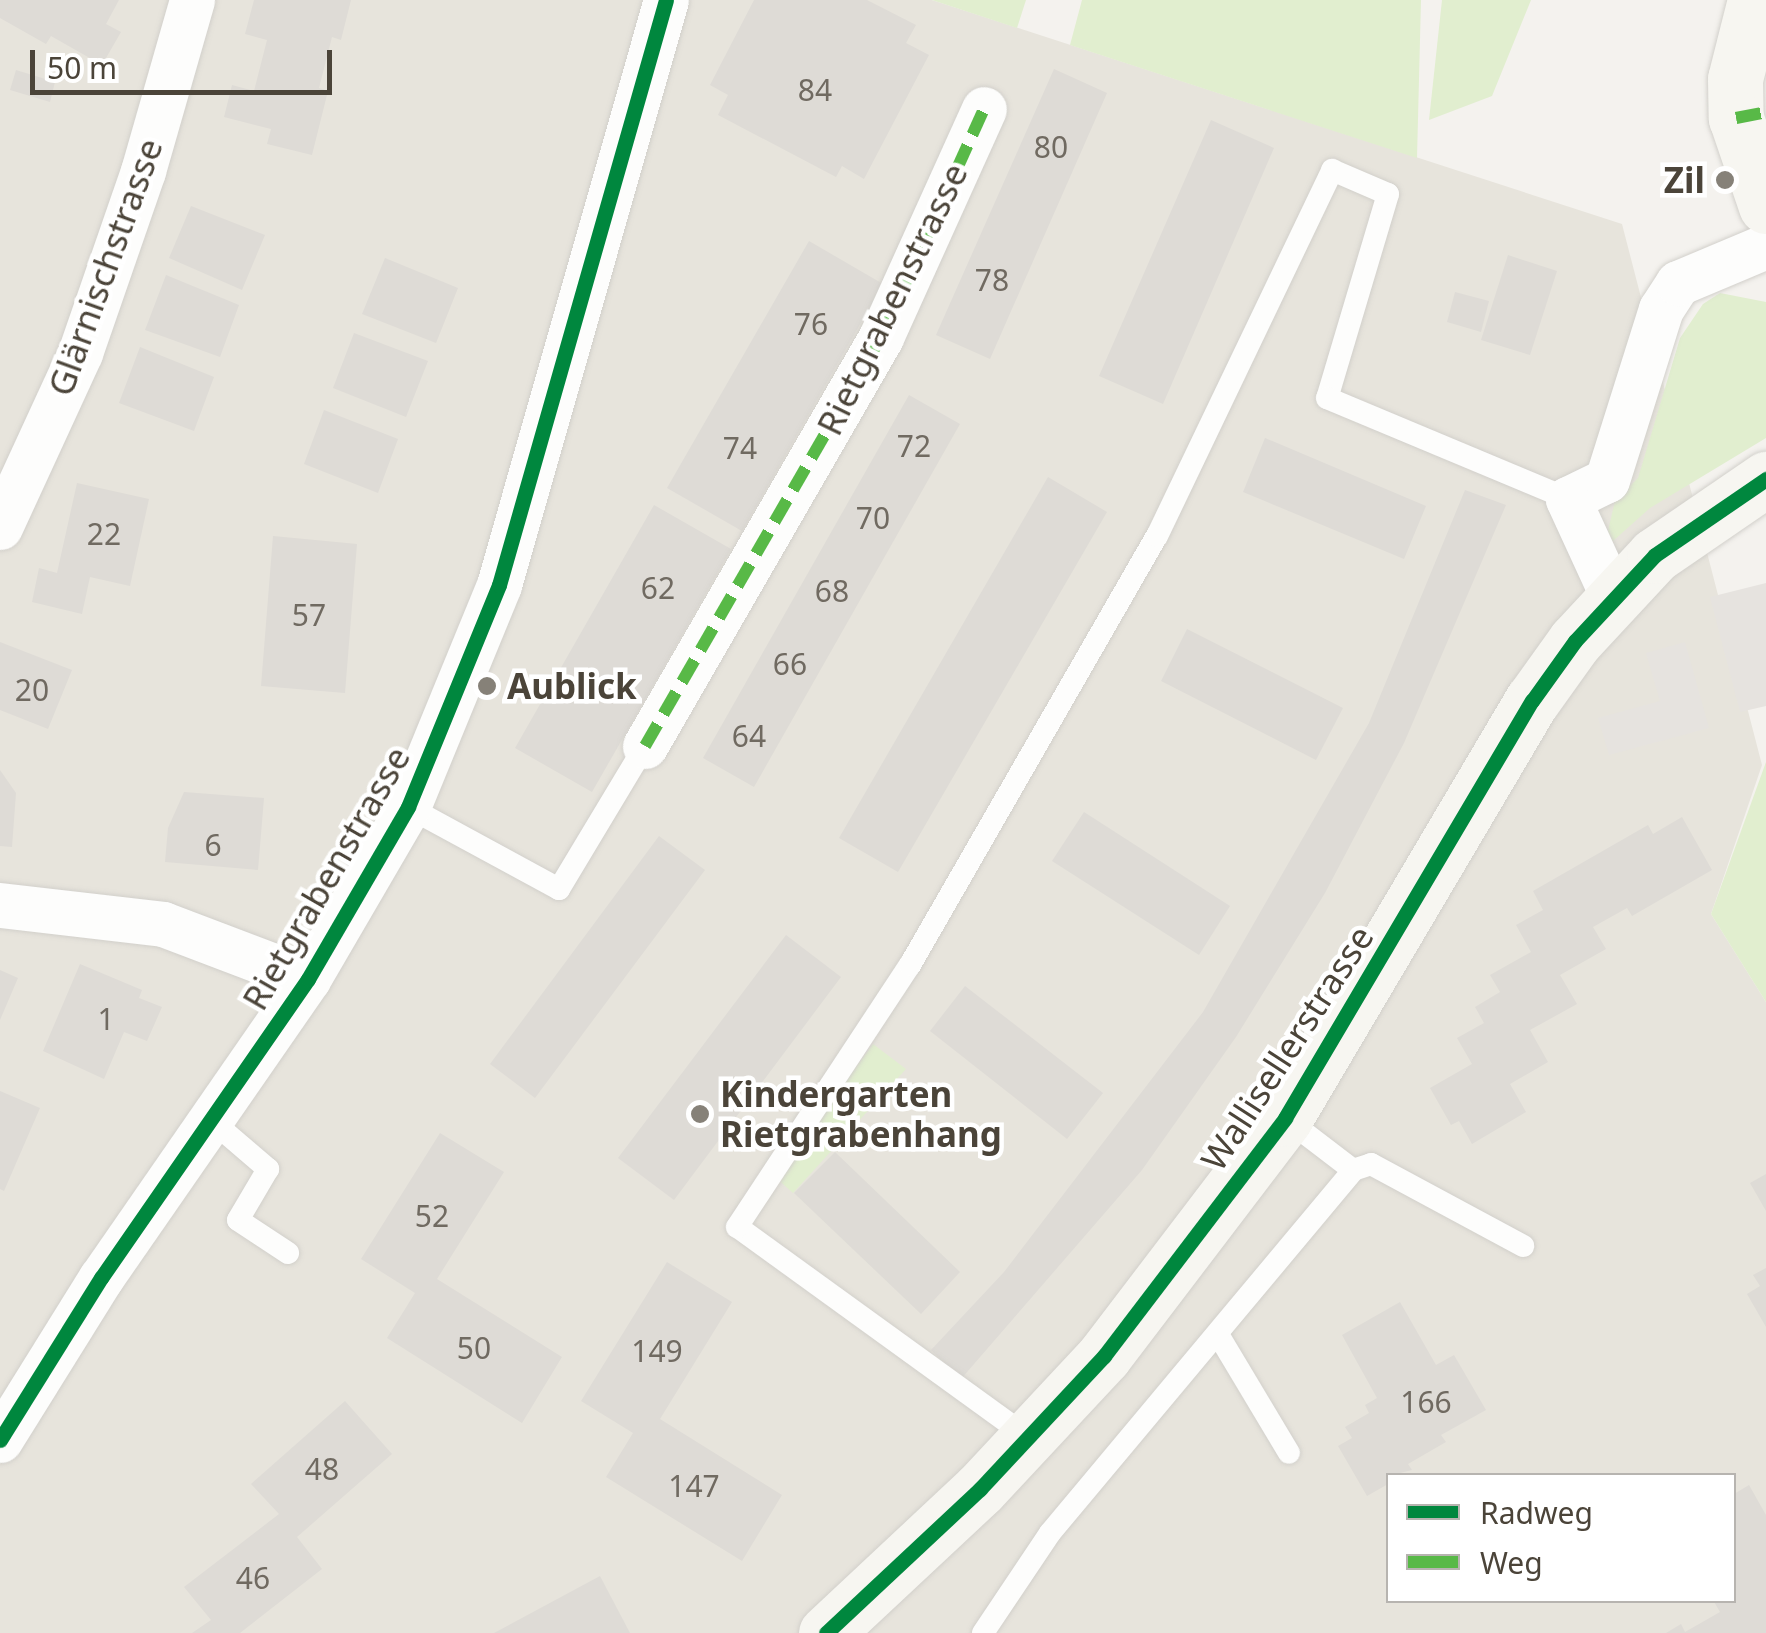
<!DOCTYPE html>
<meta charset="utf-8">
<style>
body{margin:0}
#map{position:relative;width:1766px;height:1633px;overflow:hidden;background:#f4f2ee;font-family:"Noto Sans",sans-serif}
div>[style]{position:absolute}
.residential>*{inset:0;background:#e7e4dc}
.green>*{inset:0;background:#e1eecf}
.parking>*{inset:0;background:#e6e3df}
.building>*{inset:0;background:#dedbd6}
.roads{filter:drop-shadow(0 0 2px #d2d0cb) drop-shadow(0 0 2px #d2d0cb)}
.lane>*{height:22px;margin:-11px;padding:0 11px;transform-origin:11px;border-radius:11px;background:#fdfdfc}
.street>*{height:45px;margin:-22.5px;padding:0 22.5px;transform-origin:22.5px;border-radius:22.5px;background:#fdfdfc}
.secondary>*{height:55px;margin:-27.5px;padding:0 27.5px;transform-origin:27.5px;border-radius:27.5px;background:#f7f6f1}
.quiet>*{height:12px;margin-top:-6px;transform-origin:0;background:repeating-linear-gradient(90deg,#58b947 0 25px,transparent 0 37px)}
.cycleway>*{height:15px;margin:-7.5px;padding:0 7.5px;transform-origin:7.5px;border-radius:7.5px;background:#00873e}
.dots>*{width:28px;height:28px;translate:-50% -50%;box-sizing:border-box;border:5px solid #fff;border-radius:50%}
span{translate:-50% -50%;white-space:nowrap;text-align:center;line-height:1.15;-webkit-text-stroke:9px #fff;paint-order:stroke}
.number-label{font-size:30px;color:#706a61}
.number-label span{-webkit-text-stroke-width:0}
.poi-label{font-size:35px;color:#4b4439;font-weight:700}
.right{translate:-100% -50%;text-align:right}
.left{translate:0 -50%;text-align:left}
.street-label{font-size:35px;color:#4b4439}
.legend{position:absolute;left:1386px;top:1473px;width:350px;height:130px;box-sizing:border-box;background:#fff;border:2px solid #b7b4b0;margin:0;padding:12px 18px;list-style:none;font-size:30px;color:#4b4439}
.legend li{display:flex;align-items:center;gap:20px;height:50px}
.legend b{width:50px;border:2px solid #b7b4b0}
.scale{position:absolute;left:30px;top:50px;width:302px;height:45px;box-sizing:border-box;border:5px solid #4b4439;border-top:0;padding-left:12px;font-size:30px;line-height:35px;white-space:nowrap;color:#4b4439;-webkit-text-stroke:8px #fff;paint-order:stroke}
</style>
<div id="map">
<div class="residential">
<div style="clip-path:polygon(evenodd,0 0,932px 0,1622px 224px,1762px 765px,1711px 914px,1766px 1002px,1766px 1633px,0 1633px,0 0,1388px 1476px,1734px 1476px,1734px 1600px,1388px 1600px,1388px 1476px)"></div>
</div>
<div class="green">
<div style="clip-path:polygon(932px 0,1026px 0,1017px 28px)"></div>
<div style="clip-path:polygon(1082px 0,1421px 0,1417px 158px,1070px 45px)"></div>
<div style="clip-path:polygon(1442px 0,1531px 0,1492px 96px,1429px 120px)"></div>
<div style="clip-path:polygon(1720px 293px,1766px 302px,1766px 438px,1650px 508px,1613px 541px,1606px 539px,1615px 501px,1638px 478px,1680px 338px,1703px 304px)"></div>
<div style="clip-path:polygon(1766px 762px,1766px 1002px,1711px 914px)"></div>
<div style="clip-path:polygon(873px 1044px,906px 1069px,793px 1193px,775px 1177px)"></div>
</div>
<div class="parking">
<div style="clip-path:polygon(1766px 583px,1766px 706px,1740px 712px,1710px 597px)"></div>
<div style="clip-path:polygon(1685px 642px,1709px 728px,1609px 755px,1598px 718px,1660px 701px,1646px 653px)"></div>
</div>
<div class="building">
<div style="clip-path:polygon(0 0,119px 0,106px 24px,121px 32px,102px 65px,51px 36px,46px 44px,0 18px)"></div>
<div style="clip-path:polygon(254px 0,351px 0,341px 40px,332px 37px,319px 88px,328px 91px,312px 155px,267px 144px,271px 129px,224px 117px,232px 85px,254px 91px,267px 40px,245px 34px)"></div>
<div style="clip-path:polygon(754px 0,867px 0,916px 25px,906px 43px,929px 55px,864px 179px,842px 166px,836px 177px,718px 115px,728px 95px,710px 85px)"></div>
<div style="clip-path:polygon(1054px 69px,1107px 93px,990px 359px,936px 335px)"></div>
<div style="clip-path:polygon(16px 70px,55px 82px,50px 102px,10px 90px)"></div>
<div style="clip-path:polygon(1211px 120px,1274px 148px,1163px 404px,1099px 376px)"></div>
<div style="clip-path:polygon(191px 206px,265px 235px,242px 290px,169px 258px)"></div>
<div style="clip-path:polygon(809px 241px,883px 284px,742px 531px,667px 488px)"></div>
<div style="clip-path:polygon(1508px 255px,1557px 271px,1530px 355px,1481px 340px)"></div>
<div style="clip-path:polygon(385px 258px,458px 288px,436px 343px,362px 314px)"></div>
<div style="clip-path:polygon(166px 275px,239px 305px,220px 357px,145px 330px)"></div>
<div style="clip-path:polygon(1455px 292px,1489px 301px,1481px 332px,1447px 322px)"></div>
<div style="clip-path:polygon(354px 333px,428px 361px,406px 417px,333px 388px)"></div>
<div style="clip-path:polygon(140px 347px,214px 377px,194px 431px,119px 403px)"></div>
<div style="clip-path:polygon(909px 395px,960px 424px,754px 787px,703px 758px)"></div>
<div style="clip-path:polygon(324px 410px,398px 439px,378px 493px,304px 464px)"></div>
<div style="clip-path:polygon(1265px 438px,1426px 506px,1404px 559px,1243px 492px)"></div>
<div style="clip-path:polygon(1048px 477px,1107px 512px,898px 872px,839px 838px)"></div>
<div style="clip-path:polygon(77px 483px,149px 499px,130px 586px,90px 577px,82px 614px,32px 602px,39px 568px,57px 573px)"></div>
<div style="clip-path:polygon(1465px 490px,1506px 505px,1404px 743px,1325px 893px,1236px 1037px,1142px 1170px,961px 1379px,931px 1350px,1004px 1272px,1203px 1012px,1369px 723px)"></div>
<div style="clip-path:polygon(654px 505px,731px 549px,592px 792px,515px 748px)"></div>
<div style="clip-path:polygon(273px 536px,357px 544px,345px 693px,261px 686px)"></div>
<div style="clip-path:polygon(1187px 629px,1343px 708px,1316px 760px,1161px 681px)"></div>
<div style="clip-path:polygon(0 642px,72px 670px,48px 729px,0 710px)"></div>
<div style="clip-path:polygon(0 770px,16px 793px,12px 847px,0 846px)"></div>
<div style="clip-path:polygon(184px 792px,264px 798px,258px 870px,165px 862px,168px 828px)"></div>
<div style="clip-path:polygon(1084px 812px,1230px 906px,1199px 955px,1052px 861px)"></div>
<div style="clip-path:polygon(1682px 817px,1712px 870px,1632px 916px,1627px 908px,1593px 927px,1606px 949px,1560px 975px,1577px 1004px,1530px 1030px,1548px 1062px,1510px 1084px,1526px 1112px,1472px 1144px,1459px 1121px,1451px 1125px,1430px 1088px,1472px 1064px,1457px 1038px,1484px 1023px,1475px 1007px,1500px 992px,1490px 975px,1531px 952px,1516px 925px,1543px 910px,1533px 891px,1648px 825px,1653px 834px)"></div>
<div style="clip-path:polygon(659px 836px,705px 870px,535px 1098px,490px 1064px)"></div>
<div style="clip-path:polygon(786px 935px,841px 977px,674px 1200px,618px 1158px)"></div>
<div style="clip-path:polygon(80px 964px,142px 990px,139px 998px,162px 1007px,147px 1041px,124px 1032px,104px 1079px,43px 1051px)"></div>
<div style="clip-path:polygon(0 970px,18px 978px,0 1020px)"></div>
<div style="clip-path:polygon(965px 986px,1103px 1093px,1067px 1139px,930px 1031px)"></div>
<div style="clip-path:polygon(0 1091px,40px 1108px,4px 1191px,0 1189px)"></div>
<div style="clip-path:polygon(440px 1133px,504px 1172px,437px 1279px,562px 1357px,522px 1423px,387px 1338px,415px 1293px,361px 1259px)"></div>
<div style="clip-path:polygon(835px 1152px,960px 1272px,921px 1314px,794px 1193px)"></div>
<div style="clip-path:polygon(1766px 1174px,1766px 1211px,1750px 1183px)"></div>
<div style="clip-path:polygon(667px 1262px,732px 1302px,660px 1419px,782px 1495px,742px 1561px,606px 1477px,633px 1433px,581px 1401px)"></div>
<div style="clip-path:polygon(1766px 1268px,1766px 1327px,1747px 1294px,1760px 1286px,1753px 1275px)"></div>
<div style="clip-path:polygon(1400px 1302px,1436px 1365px,1454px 1355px,1486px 1410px,1441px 1435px,1446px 1442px,1408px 1464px,1412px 1470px,1388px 1476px,1388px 1484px,1367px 1496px,1338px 1446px,1352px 1438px,1345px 1427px,1369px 1413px,1365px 1405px,1377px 1398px,1342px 1335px)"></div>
<div style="clip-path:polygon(345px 1401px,392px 1454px,297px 1537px,322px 1569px,240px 1633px,192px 1633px,211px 1620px,184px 1587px,279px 1514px,251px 1484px)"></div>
<div style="clip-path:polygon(1749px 1485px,1766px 1515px,1766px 1633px,1666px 1633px,1681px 1624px,1685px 1632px,1720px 1612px,1713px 1600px,1734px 1600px,1734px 1494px)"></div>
<div style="clip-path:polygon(600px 1576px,630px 1633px,494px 1633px)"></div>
</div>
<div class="roads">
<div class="lane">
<div style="left:408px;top:807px;width:172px;rotate:28.5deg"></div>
<div style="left:559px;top:889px;width:167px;rotate:-59deg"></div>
<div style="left:212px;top:1121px;width:74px;rotate:40.6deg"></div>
<div style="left:268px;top:1169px;width:59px;rotate:120.5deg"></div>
<div style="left:238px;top:1220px;width:60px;rotate:33.4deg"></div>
<div style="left:1353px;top:1170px;width:19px;rotate:-18deg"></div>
<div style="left:1371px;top:1164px;width:173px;rotate:28.3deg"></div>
<div style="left:1219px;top:1336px;width:136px;rotate:59.1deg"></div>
<div style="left:1029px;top:1438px;width:360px;rotate:-144.1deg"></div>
<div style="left:737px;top:1227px;width:314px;rotate:-56.6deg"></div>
<div style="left:910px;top:965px;width:495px;rotate:-60.1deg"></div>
<div style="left:1157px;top:536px;width:406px;rotate:-64.4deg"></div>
<div style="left:1332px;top:170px;width:61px;rotate:23.2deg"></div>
<div style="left:1388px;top:194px;width:213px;rotate:106.6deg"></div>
<div style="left:1327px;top:398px;width:261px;rotate:22.7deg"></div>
<div style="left:983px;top:1633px;width:120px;rotate:-56.2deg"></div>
<div style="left:1050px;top:1533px;width:473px;rotate:-50.1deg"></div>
<div style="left:1353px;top:1170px;width:86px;rotate:-142.6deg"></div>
</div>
<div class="street">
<div style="left:0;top:527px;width:192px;rotate:-65.3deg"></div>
<div style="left:80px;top:353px;width:193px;rotate:-70.9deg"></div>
<div style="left:143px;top:171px;width:178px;rotate:-74deg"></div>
<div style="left:1613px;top:597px;width:108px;rotate:-114.7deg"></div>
<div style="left:1568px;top:499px;width:43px;rotate:-26deg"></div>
<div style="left:1607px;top:480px;width:179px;rotate:-72.5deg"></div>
<div style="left:1661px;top:309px;width:31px;rotate:-57deg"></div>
<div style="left:1678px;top:283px;width:95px;rotate:-22.8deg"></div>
<div style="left:645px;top:746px;width:472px;rotate:-60deg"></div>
<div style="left:881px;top:337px;width:250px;rotate:-65.7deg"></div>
<div style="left:0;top:905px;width:164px;rotate:6.6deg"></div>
<div style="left:163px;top:924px;width:155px;rotate:20.8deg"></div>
<div style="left:0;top:1440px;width:191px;rotate:-58.1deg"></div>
<div style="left:101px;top:1278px;width:364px;rotate:-55.3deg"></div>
<div style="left:308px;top:979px;width:199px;rotate:-59.8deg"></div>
<div style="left:408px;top:807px;width:240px;rotate:-67.7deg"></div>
<div style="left:499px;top:585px;width:608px;rotate:-74.07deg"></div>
</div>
<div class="secondary">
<div style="left:1755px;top:0;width:81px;rotate:104.2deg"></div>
<div style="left:1735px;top:79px;width:39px;rotate:89deg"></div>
<div style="left:1736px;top:118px;width:93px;rotate:71.2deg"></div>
<div style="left:826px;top:1633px;width:211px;rotate:-43.1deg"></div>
<div style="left:980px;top:1489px;width:182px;rotate:-47deg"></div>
<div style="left:1104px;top:1356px;width:299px;rotate:-52.7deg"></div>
<div style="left:1285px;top:1118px;width:485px;rotate:-59.4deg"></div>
<div style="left:1532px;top:701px;width:74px;rotate:-54.4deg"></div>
<div style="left:1575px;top:641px;width:117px;rotate:-47.1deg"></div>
<div style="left:1655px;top:555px;width:135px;rotate:-34.4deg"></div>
</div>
</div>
<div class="quiet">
<div style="left:1736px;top:118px;width:31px;rotate:-11deg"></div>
<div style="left:645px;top:746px;width:472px;rotate:-60deg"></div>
<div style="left:881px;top:337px;width:250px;rotate:-65.7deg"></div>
</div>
<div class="cycleway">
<div style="left:0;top:1440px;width:191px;rotate:-58.1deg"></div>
<div style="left:101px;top:1278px;width:364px;rotate:-55.3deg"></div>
<div style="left:308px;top:979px;width:199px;rotate:-59.8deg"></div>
<div style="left:408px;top:807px;width:240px;rotate:-67.7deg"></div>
<div style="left:499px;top:585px;width:608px;rotate:-74.07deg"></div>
<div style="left:826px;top:1633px;width:211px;rotate:-43.1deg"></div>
<div style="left:980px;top:1489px;width:182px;rotate:-47deg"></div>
<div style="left:1104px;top:1356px;width:299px;rotate:-52.7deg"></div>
<div style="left:1285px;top:1118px;width:485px;rotate:-59.4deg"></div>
<div style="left:1532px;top:701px;width:74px;rotate:-54.4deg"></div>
<div style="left:1575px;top:641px;width:117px;rotate:-47.1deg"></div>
<div style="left:1655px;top:555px;width:135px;rotate:-34.4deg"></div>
</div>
<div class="dots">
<div style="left:1725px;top:180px;background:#868178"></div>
<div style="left:487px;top:686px;background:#868178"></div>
<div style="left:700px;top:1114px;background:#868178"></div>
</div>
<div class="number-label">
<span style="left:815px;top:90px">84</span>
<span style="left:1051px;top:147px">80</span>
<span style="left:992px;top:280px">78</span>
<span style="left:811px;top:324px">76</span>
<span style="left:914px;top:446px">72</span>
<span style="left:740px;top:448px">74</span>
<span style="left:873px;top:518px">70</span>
<span style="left:104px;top:534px">22</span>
<span style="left:658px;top:588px">62</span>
<span style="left:832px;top:591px">68</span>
<span style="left:309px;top:615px">57</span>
<span style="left:790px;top:664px">66</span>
<span style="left:32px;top:690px">20</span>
<span style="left:749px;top:736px">64</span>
<span style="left:213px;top:845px">6</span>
<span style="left:106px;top:1019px">1</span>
<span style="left:432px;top:1216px">52</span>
<span style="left:474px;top:1348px">50</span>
<span style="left:657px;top:1351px">149</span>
<span style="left:1426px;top:1402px">166</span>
<span style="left:322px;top:1469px">48</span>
<span style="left:694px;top:1486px">147</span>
<span style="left:253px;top:1578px">46</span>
</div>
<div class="poi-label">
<span class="right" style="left:1705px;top:180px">Zil</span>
<span class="left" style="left:507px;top:686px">Aublick</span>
<span class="left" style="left:720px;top:1114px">Kindergarten<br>Rietgrabenhang</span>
</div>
<div class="street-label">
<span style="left:105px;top:267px;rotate:-70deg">Glärnischstrasse</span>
<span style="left:892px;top:299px;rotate:-64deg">Rietgrabenstrasse</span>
<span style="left:326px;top:878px;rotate:-60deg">Rietgrabenstrasse</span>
<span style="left:1287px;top:1048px;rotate:-57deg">Wallisellerstrasse</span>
</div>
<ul class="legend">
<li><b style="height:12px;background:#00873e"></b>Radweg</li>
<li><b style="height:12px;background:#58b947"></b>Weg</li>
</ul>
<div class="scale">50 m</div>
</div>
